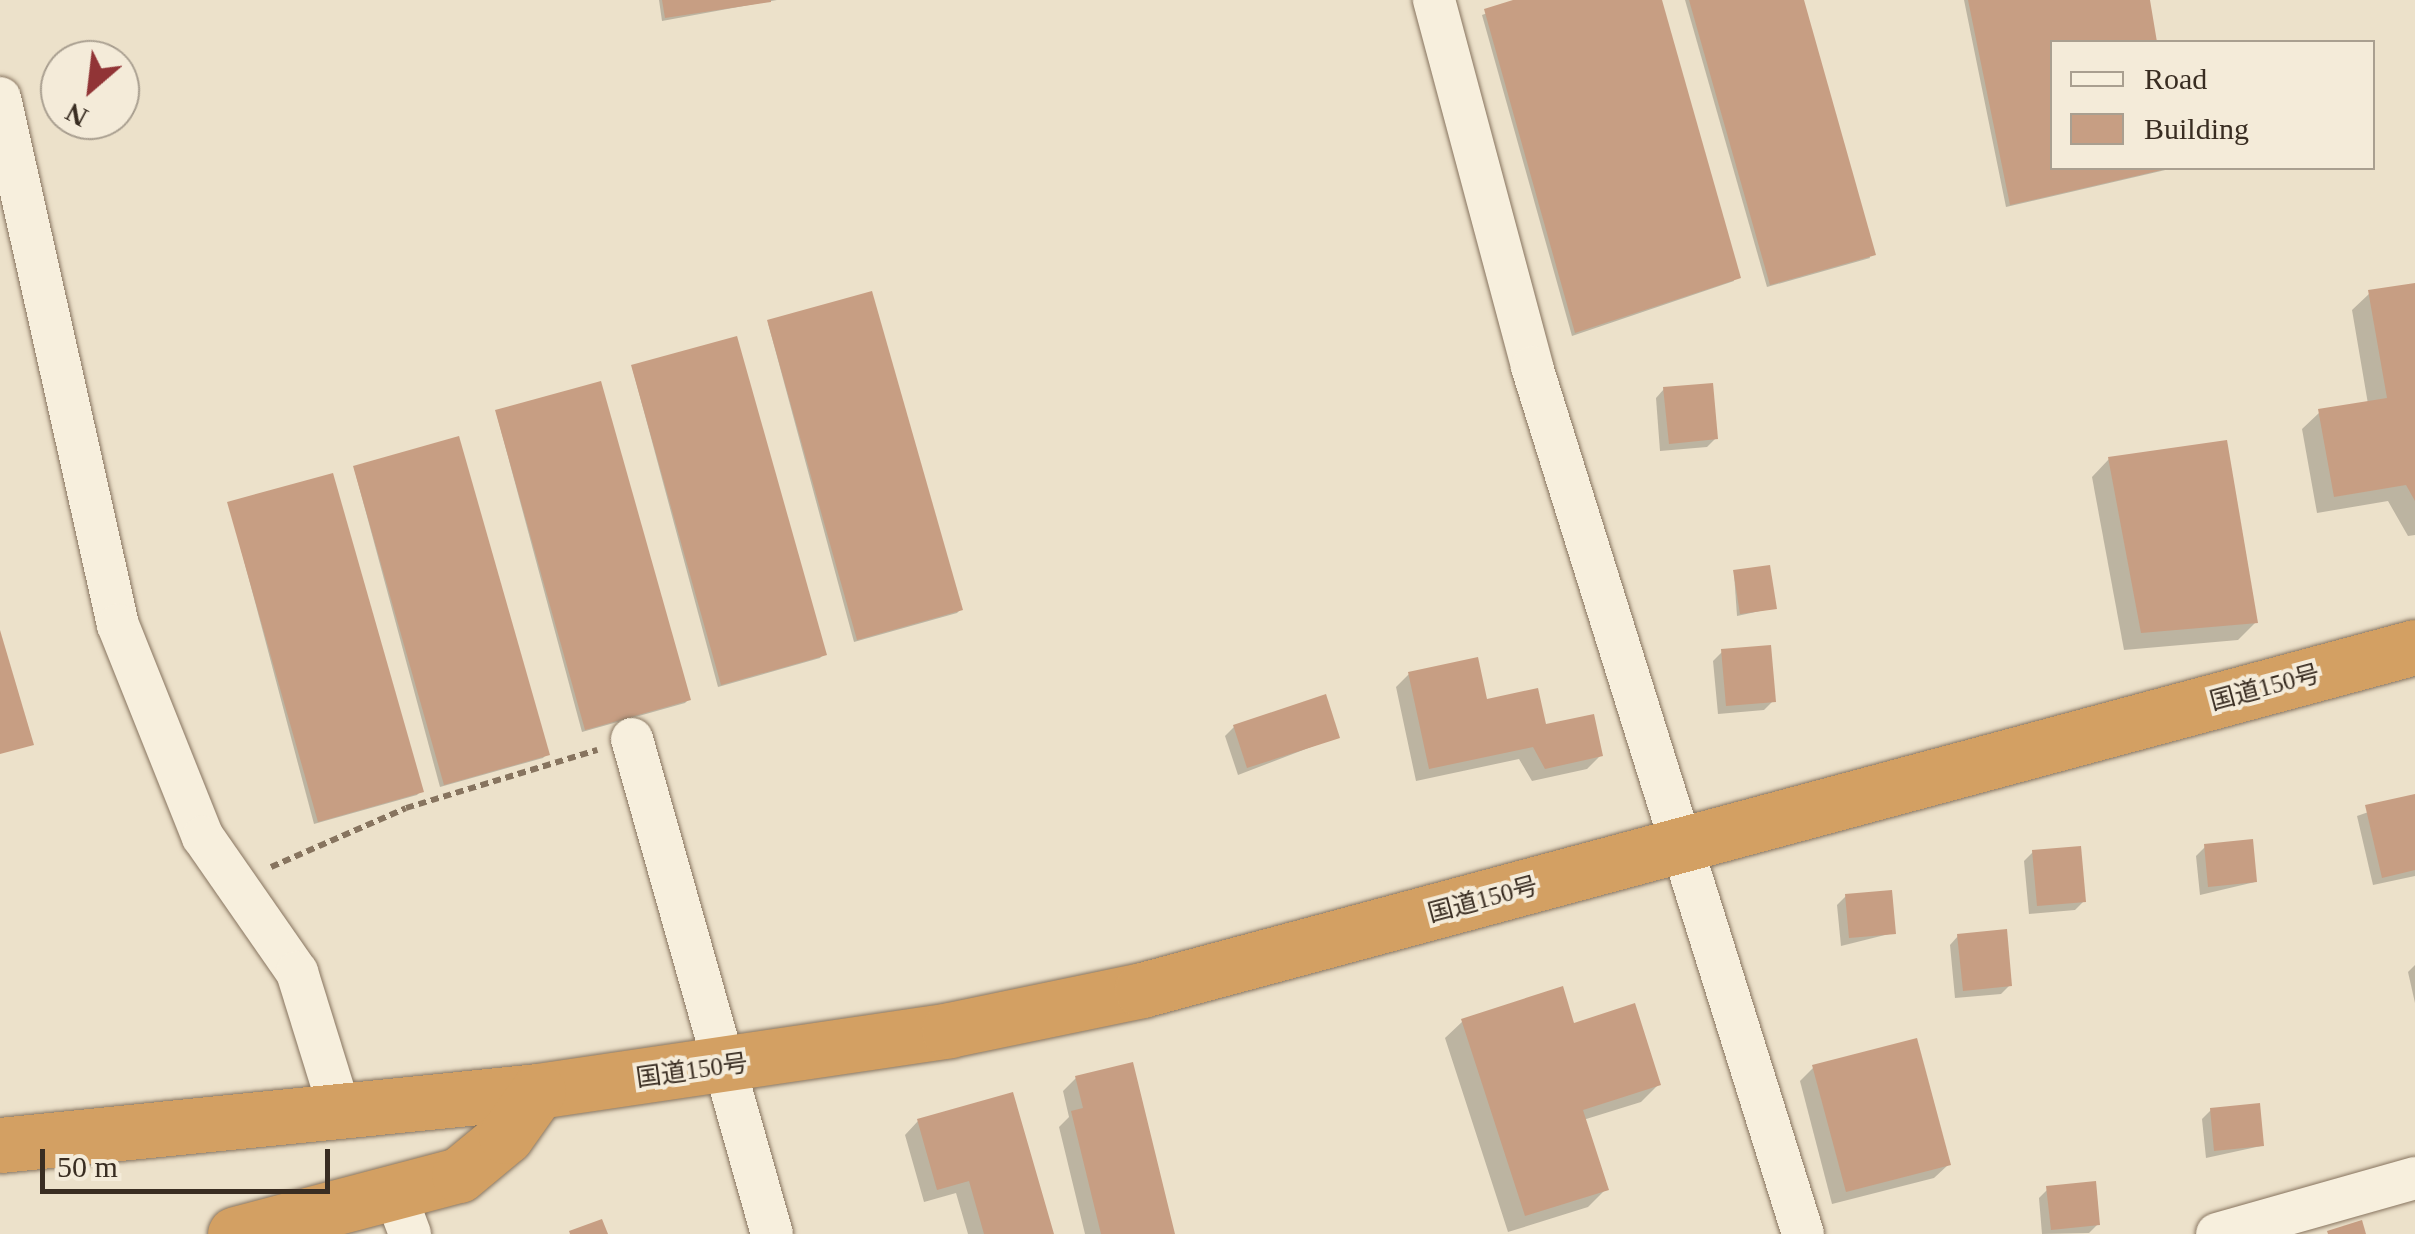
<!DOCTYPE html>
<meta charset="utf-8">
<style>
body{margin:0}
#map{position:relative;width:2415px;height:1234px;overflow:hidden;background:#ece1ca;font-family:"Times New Roman","Noto Sans JP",serif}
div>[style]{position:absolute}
.shadow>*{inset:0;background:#0003}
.building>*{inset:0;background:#c79e83}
.path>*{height:6px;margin-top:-3px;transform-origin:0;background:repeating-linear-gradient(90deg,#87745f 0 8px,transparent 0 13px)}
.roads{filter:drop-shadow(0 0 2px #87745f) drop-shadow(0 0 2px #87745f)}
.street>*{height:42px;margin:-21px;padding:0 21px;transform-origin:21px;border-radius:21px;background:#f7efdd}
.highway>*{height:55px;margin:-27.5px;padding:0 27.5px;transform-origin:27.5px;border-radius:27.5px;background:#d3a063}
span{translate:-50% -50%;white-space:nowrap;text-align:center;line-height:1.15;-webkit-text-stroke:8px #f4ebd9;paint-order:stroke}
.street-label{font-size:25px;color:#392d22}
.legend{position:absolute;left:2050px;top:40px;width:325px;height:130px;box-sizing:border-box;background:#f4ebd9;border:2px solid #a99f90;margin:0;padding:12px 18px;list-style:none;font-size:30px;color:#392d22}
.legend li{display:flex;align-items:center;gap:20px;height:50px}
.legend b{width:50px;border:2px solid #a99f90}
.north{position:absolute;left:40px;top:40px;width:100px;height:100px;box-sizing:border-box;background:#f4ebd9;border:2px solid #a99f90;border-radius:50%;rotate:208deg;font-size:28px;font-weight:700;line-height:40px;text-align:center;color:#392d22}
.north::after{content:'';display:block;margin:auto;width:35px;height:45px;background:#913436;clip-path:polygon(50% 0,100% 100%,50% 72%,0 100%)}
.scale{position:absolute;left:40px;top:1149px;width:290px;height:45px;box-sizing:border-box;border:5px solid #392d22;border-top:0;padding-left:12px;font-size:30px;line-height:35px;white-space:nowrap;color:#392d22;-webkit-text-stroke:8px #f4ebd9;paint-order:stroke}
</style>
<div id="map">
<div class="shadow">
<div style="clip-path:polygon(659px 0,777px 0,662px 21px)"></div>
<div style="clip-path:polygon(1522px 0,1660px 0,1734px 281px,1572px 336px,1482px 15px)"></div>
<div style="clip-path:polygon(1685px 0,1801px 0,1870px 258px,1767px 287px)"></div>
<div style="clip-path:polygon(1964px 0,2147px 0,2155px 42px,2052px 42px,2052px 168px,2174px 168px,2006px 207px)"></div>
<div style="clip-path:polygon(2415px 285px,2415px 535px,2408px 536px,2388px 501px,2317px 513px,2302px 429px,2320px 412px,2368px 404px,2352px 310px,2370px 293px)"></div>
<div style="clip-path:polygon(768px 323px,960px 610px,957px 613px,854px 642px)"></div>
<div style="clip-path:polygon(632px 367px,824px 654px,820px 658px,718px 687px)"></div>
<div style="clip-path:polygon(1664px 389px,1716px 438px,1707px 447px,1660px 451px,1656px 398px)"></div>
<div style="clip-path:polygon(496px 412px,689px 699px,685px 703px,582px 732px)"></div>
<div style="clip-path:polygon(2109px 459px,2256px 622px,2238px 640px,2124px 650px,2092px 477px)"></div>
<div style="clip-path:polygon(354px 468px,547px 754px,543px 758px,440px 787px)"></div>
<div style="clip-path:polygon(229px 504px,421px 791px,417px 795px,314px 824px)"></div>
<div style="clip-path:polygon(1734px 573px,1774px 608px,1737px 616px)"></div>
<div style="clip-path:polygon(1722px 652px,1773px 701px,1764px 710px,1718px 714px,1713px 661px)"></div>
<div style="clip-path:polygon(1409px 674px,1485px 702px,1601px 755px,1587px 769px,1532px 781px,1519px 759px,1416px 781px,1396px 687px)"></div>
<div style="clip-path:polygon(1234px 727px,1337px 737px,1238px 775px,1225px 736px)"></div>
<div style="clip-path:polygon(2415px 796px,2415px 876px,2373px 885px,2357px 816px)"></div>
<div style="clip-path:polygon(2205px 847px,2255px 882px,2200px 895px,2196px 856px)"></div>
<div style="clip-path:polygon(2033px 852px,2084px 901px,2075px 910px,2029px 914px,2024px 861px)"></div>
<div style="clip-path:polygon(1846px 896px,1893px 933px,1841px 946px,1837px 905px)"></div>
<div style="clip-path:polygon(1958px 936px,2010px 985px,2001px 994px,1955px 998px,1950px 945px)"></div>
<div style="clip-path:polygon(2415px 965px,2415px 1003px,2408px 972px)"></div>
<div style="clip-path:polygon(1463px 1021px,1573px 1026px,1659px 1084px,1641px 1102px,1583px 1120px,1606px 1189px,1588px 1207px,1508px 1232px,1445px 1038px)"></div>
<div style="clip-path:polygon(1813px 1068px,1948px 1165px,1934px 1178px,1832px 1204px,1800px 1081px)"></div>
<div style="clip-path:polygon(1076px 1078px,1172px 1234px,1085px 1234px,1059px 1127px,1069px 1117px,1063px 1091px)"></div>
<div style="clip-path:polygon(2211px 1110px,2261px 1146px,2206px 1158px,2202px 1119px)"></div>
<div style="clip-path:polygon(918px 1121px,1052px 1234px,968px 1234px,956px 1193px,924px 1202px,905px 1135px)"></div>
<div style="clip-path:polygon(2048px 1189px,2098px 1224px,2089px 1233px,2042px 1234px,2039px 1198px)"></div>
</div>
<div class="building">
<div style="clip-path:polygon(662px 0,771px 0,771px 2px,665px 18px)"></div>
<div style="clip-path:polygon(1513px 0,1662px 0,1741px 278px,1575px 333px,1484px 9px)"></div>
<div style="clip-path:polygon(1689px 0,1804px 0,1876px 255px,1770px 285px)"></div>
<div style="clip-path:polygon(1968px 0,2150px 0,2157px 42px,2052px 42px,2052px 168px,2166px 169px,2010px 205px)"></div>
<div style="clip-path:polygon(2415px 283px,2415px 501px,2406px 485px,2334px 497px,2318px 409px,2387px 398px,2368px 290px)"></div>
<div style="clip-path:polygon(872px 291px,963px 610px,857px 640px,767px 320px)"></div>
<div style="clip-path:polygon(737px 336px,827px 655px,721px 685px,631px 365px)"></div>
<div style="clip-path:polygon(601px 381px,691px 700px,585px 730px,495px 410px)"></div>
<div style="clip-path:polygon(1713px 383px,1718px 439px,1669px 444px,1663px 387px)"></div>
<div style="clip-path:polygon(459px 436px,550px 755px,444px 785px,353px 466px)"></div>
<div style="clip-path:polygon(2227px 440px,2258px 623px,2141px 633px,2108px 457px)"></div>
<div style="clip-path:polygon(333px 473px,424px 792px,318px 822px,227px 502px)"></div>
<div style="clip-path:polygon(1770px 565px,1777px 609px,1740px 614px,1733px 570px)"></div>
<div style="clip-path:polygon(0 630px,34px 745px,0 754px)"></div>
<div style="clip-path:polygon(1771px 645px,1776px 702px,1726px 706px,1721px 649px)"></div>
<div style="clip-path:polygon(1478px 657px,1487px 699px,1538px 688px,1546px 724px,1594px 714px,1603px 756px,1545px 769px,1533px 747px,1429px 769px,1408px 672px)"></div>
<div style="clip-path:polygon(1326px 694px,1340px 738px,1247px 768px,1233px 725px)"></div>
<div style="clip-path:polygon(2415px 794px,2415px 870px,2382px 878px,2365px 805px)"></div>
<div style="clip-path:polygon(2253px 839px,2257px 882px,2208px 887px,2204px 844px)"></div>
<div style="clip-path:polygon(2081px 846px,2086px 902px,2037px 906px,2032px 850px)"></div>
<div style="clip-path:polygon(1892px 890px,1896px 934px,1849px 938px,1845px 894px)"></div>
<div style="clip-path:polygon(2007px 929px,2012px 986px,1963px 991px,1957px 934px)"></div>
<div style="clip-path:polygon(1563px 986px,1574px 1023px,1635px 1003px,1661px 1085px,1583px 1110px,1609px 1190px,1525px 1216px,1461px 1019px)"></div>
<div style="clip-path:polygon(1917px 1038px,1951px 1165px,1846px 1192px,1812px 1065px)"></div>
<div style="clip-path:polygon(1133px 1062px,1175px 1234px,1101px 1234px,1071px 1111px,1083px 1108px,1075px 1076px)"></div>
<div style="clip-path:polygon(1013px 1092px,1054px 1234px,984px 1234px,969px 1181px,937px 1190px,917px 1119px)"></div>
<div style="clip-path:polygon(2260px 1103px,2264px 1146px,2214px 1151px,2210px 1108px)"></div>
<div style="clip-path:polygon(2096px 1181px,2100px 1225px,2051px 1230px,2046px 1186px)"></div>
<div style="clip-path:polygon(602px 1219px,608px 1234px,570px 1234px,569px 1231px)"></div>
<div style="clip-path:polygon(2362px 1220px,2366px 1234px,2328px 1234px,2327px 1231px)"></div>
</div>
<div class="path">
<div style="left:271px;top:867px;width:147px;rotate:-23.6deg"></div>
<div style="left:406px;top:808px;width:200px;rotate:-16.9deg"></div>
</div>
<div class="roads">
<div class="street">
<div style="left:1434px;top:0;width:380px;rotate:75deg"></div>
<div style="left:1532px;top:367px;width:908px;rotate:72.64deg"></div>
<div style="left:0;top:98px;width:540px;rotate:77.38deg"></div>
<div style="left:118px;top:625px;width:228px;rotate:68.2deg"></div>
<div style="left:203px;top:837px;width:165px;rotate:55.2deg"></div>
<div style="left:297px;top:972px;width:145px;rotate:72.8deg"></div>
<div style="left:632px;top:739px;width:514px;rotate:74.21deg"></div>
<div style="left:394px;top:1191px;width:46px;rotate:69.6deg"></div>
<div style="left:2217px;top:1234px;width:206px;rotate:-15.8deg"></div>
</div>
<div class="highway">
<div style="left:0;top:1145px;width:541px;rotate:-5.73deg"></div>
<div style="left:538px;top:1091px;width:416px;rotate:-8.4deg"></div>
<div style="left:949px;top:1030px;width:197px;rotate:-11.7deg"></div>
<div style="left:1142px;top:990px;width:1318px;rotate:-15.08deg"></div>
<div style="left:235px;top:1234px;width:232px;rotate:-14.8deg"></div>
<div style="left:459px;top:1175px;width:61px;rotate:-39.7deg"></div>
<div style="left:506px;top:1136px;width:55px;rotate:-54.6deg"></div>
</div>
</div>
<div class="street-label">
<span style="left:2265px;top:688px;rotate:-15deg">国道150号</span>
<span style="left:1483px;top:900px;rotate:-15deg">国道150号</span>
<span style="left:692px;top:1071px;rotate:-8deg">国道150号</span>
</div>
<ul class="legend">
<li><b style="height:12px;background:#f7efdd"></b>Road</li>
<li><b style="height:28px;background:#c79e83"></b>Building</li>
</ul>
<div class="north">N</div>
<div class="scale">50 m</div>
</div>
